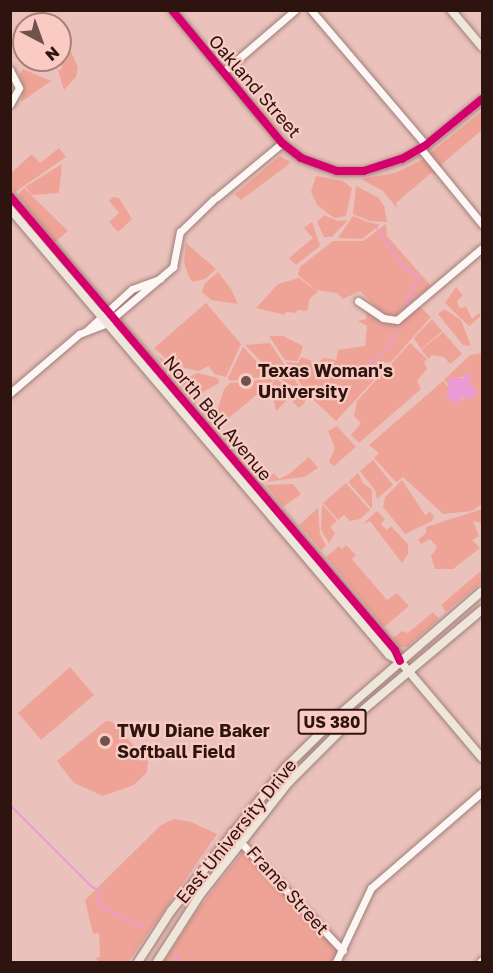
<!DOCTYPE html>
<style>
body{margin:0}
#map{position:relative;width:493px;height:973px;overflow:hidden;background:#ebc2bb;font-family:"Golos Text",sans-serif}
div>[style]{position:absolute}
.green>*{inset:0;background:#eea396}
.water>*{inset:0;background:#ea9bd4}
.stream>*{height:2px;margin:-1px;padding:0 1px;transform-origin:1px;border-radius:1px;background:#ea9bd4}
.roads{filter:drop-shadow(0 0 2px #9e7f7a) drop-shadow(0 0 2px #9e7f7a)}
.minor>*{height:7px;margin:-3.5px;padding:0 3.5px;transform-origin:3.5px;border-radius:3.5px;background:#fcf6f5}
.major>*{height:8px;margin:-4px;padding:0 4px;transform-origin:4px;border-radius:4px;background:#eee6db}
.cycleway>*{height:8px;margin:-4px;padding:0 4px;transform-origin:4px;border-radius:4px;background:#d6006c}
.dots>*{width:16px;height:16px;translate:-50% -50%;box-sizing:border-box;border:3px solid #f9cbc2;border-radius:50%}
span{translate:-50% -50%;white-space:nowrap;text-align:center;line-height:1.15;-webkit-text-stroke:4.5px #f9cbc2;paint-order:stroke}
.shield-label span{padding:2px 4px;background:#f9cbc2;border:2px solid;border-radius:4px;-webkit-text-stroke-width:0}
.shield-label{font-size:16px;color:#2e140f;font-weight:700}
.street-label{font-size:18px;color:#2e140f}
.poi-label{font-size:18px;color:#2e140f;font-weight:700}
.left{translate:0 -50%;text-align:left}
.frame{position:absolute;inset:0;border:12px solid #2e140f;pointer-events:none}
.north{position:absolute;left:12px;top:12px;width:60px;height:60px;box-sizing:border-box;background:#f9cbc2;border:2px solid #a8827a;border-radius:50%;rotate:139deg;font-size:16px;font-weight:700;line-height:24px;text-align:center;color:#2e140f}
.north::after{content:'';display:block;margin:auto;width:21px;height:27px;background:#70514b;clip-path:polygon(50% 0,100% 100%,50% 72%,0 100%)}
</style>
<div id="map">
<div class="green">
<div style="clip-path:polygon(64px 35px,78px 68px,76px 77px,64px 90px,58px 70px,62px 69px,60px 38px)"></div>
<div style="clip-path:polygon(23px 69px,51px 81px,21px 102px,23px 86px,19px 75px)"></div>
<div style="clip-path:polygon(482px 111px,482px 130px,442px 164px,442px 169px,429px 154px)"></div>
<div style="clip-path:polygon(59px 148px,66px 157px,15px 192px,11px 187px,11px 173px,32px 154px,40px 163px)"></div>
<div style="clip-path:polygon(280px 156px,290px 162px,288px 165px,241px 200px,235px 194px)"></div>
<div style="clip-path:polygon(424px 159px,436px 175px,431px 173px,396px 203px,397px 208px,383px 191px,361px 179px,395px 173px)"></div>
<div style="clip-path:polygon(62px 164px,59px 193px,32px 195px,25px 187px)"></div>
<div style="clip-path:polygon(316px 176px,343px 181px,352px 188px,346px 216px,334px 218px,317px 205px,311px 192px)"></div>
<div style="clip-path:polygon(356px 186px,379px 198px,384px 206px,387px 222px,370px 221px,353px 214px)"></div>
<div style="clip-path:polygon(24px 188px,68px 231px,55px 242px,18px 195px)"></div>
<div style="clip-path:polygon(113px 197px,119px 198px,132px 219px,118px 232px,109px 222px,119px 213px,109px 201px)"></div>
<div style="clip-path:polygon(324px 215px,338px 221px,348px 220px,332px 237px,324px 237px,317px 222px)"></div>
<div style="clip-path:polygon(353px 216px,365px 221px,380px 225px,362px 239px,338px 238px)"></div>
<div style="clip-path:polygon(312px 222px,320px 246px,296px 265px,289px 258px,313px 238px,304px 228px)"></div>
<div style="clip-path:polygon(386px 224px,387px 236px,431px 286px,395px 316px,383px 314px,360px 291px,343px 299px,337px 293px,316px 290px,298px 275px,300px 267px,333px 241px,363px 241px)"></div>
<div style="clip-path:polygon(186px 243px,216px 269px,205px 279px,193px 282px,189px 277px,184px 263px)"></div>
<div style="clip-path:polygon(218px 272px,231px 289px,238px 304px,211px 300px,202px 292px,205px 283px)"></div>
<div style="clip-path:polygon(299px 278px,318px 292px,310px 298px,307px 311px,297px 310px,297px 313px,286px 312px,285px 315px,256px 308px,278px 284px)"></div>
<div style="clip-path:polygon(456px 287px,463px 295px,457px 301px,459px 308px,466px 307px,472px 319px,479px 313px,481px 316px,469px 326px,445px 303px)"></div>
<div style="clip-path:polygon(206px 303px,241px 344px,226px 377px,214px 374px,209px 366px,199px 371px,184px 368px,180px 361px,171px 363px,154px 348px)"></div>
<div style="clip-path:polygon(419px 306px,431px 317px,391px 362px,384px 363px,384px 369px,336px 421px,308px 395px,286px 362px,298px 363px,301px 357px,317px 363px,324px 358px,336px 360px,338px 350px,365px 346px,367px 326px,358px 321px,366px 319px,367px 310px,380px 321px,393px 324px)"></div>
<div style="clip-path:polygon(444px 309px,461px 320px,471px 346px,463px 345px,438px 314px)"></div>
<div style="clip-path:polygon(432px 319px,442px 331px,421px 349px,414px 338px)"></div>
<div style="clip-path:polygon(443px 332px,462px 354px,450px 364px,444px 357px,432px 355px,429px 359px,421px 350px)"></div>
<div style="clip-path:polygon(269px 336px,283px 336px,303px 346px,298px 361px,285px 360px)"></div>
<div style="clip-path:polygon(270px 343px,303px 392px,275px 376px,245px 345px)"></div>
<div style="clip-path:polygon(410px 343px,428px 360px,424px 361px,427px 369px,417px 381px,421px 389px,359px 443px,351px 435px,361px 423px,354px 416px,357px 401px,385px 370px,391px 369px,392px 363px)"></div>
<div style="clip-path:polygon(243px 347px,270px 375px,269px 376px,230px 381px,228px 378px)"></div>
<div style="clip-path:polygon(482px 353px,482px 504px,472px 511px,443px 514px,403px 477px,397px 482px,393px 479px,374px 458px,379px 453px,369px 445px,443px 381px,449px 387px,447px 397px,458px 402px,467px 395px,471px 399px,468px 382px,473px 376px,449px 379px,450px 386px,444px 380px,470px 355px)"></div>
<div style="clip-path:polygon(158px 357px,184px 370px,189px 377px,198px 373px,218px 378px,219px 383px,194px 397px)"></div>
<div style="clip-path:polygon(270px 379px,273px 381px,218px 427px,214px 420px,224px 389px,230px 383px)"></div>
<div style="clip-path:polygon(276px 379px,306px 397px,304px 404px,299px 408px,289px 398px,276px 411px,274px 401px,264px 390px)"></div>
<div style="clip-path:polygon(337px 426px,356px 447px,334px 466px,329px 462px,335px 448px,328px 431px)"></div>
<div style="clip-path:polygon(309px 457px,318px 468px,304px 477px,264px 482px,274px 473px,279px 479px,289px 474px)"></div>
<div style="clip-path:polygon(373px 460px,393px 485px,377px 499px,375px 490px,360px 471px)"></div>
<div style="clip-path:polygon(358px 473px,363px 483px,372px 490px,372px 509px,348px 482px)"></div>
<div style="clip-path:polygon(402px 480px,425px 515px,430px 512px,434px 516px,432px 521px,405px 534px,383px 507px,385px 497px)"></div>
<div style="clip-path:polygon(346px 483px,370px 510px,360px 519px,350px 521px,344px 515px,338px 520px,323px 503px)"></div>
<div style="clip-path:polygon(293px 484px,301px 494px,283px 507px,266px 485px)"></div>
<div style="clip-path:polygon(322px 504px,337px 521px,330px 527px,335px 533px,329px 543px,321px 530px)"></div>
<div style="clip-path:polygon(318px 508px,320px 534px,326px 546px,321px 550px,299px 525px)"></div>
<div style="clip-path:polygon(482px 509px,482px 523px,473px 521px,479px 536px,472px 540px,480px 548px,453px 569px,435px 569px,431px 556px,437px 547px,430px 539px,421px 544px,418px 540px,426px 533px,426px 527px)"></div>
<div style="clip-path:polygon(377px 511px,385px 519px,381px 524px,387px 530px,391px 526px,408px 544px,408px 554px,402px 563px,370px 521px,363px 524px)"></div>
<div style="clip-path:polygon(346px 545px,356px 555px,352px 559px,387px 600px,397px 593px,409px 606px,384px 627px,326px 557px,339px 546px,342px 549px)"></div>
<div style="clip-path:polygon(482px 570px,482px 582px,446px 612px,441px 605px)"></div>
<div style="clip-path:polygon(433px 612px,439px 619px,407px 647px,400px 647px,393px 638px,402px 631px,408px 633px)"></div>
<div style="clip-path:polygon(70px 667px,94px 695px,41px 740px,18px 713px)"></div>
<div style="clip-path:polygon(106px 721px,111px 721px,148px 761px,147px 772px,134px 785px,103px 796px,74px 783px,57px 761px)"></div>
<div style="clip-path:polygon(174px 819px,191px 822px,217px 834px,128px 962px,100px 962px,95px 958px,100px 957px,99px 933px,93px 934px,85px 900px,161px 825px)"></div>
<div style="clip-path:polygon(242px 853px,249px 855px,340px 953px,329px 962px,164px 962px,198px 909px)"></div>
</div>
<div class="water">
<div style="clip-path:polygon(466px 374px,474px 376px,468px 382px,478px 392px,471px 399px,463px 397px,455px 405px,447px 397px,449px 378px,464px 378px)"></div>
</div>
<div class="stream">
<div style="left:375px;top:226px;width:46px;rotate:55.6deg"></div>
<div style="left:401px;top:264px;width:21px;rotate:37deg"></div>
<div style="left:418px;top:277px;width:33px;rotate:113deg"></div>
<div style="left:357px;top:376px;width:44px;rotate:-43.2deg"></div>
<div style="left:389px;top:346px;width:20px;rotate:-66deg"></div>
<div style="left:10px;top:805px;width:116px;rotate:45deg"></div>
<div style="left:92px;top:887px;width:10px;rotate:24deg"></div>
<div style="left:101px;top:891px;width:11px;rotate:112deg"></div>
<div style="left:97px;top:901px;width:6px;rotate:59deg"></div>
<div style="left:100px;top:906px;width:48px;rotate:27.1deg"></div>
<div style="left:175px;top:956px;width:8px;rotate:45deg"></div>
</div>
<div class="roads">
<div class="minor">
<div style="left:172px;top:10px;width:173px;rotate:50.4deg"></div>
<div style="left:282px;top:143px;width:24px;rotate:38deg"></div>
<div style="left:301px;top:158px;width:38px;rotate:20deg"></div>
<div style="left:337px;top:171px;width:27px"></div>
<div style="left:364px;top:171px;width:40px;rotate:-18deg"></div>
<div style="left:402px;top:159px;width:28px;rotate:-30deg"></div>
<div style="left:426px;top:145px;width:72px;rotate:-39.4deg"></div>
<div style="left:311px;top:10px;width:177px;rotate:49.6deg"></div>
<div style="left:10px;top:70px;width:20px;rotate:63deg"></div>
<div style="left:19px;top:88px;width:18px;rotate:119deg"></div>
<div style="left:223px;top:72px;width:95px;rotate:-40.7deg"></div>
<div style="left:421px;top:149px;width:97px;rotate:50.9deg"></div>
<div style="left:217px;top:197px;width:85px;rotate:-39.7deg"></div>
<div style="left:358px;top:301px;width:30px;rotate:34deg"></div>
<div style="left:383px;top:318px;width:14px;rotate:8deg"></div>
<div style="left:397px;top:320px;width:111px;rotate:-40.3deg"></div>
<div style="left:86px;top:331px;width:62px;rotate:-42.4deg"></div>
<div style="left:132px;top:289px;width:30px;rotate:-20deg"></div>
<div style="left:10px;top:393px;width:91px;rotate:-40.5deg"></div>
<div style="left:79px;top:334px;width:30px;rotate:-21deg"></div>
<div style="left:107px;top:323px;width:87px;rotate:-40.3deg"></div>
<div style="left:173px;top:267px;width:36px;rotate:-79deg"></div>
<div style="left:180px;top:232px;width:47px;rotate:-44.1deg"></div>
<div style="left:231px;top:832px;width:163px;rotate:46.7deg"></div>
<div style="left:336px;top:962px;width:82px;rotate:-64.7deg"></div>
<div style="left:371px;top:888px;width:147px;rotate:-40.9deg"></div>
<div style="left:480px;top:962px;width:3px;rotate:-45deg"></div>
</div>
<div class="major">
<div style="left:451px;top:10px;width:48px;rotate:50deg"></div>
<div style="left:10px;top:196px;width:595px;rotate:49.7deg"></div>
<div style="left:395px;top:650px;width:12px;rotate:66deg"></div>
<div style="left:400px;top:661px;width:127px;rotate:49.8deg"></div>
<div style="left:10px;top:209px;width:585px;rotate:49.64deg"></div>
<div style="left:389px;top:655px;width:13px;rotate:29deg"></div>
<div style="left:138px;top:962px;width:61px;rotate:-57.1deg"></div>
<div style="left:171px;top:911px;width:184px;rotate:-51.4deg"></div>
<div style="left:286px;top:767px;width:74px;rotate:-44.5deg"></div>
<div style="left:339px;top:715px;width:189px;rotate:-40.9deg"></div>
<div style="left:157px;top:962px;width:80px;rotate:-57.3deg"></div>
<div style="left:200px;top:895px;width:144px;rotate:-51.8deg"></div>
<div style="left:289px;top:782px;width:86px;rotate:-45deg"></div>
<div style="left:350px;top:721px;width:172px;rotate:-40.1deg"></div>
</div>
</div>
<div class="cycleway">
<div style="left:172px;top:10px;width:173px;rotate:50.4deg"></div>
<div style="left:282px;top:143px;width:24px;rotate:38deg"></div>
<div style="left:301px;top:158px;width:38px;rotate:20deg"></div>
<div style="left:337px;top:171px;width:27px"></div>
<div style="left:364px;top:171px;width:40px;rotate:-18deg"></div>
<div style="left:402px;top:159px;width:28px;rotate:-30deg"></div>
<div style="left:426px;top:145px;width:72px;rotate:-39.4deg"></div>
<div style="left:10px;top:196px;width:595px;rotate:49.7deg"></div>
<div style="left:395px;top:650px;width:12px;rotate:66deg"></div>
</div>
<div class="dots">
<div style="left:246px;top:381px;background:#70514b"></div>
<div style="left:105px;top:741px;background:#70514b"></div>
</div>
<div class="shield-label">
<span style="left:332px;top:722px">US 380</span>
</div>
<div class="street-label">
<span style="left:255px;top:86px;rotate:49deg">Oakland Street</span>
<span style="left:218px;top:418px;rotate:50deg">North Bell Avenue</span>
<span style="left:236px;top:831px;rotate:-51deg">East University Drive</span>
<span style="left:288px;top:890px;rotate:48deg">Frame Street</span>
</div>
<div class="poi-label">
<span class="left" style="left:258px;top:381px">Texas Woman's<br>University</span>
<span class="left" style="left:117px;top:741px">TWU Diane Baker<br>Softball Field</span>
</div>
<div class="frame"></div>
<div class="north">N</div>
</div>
